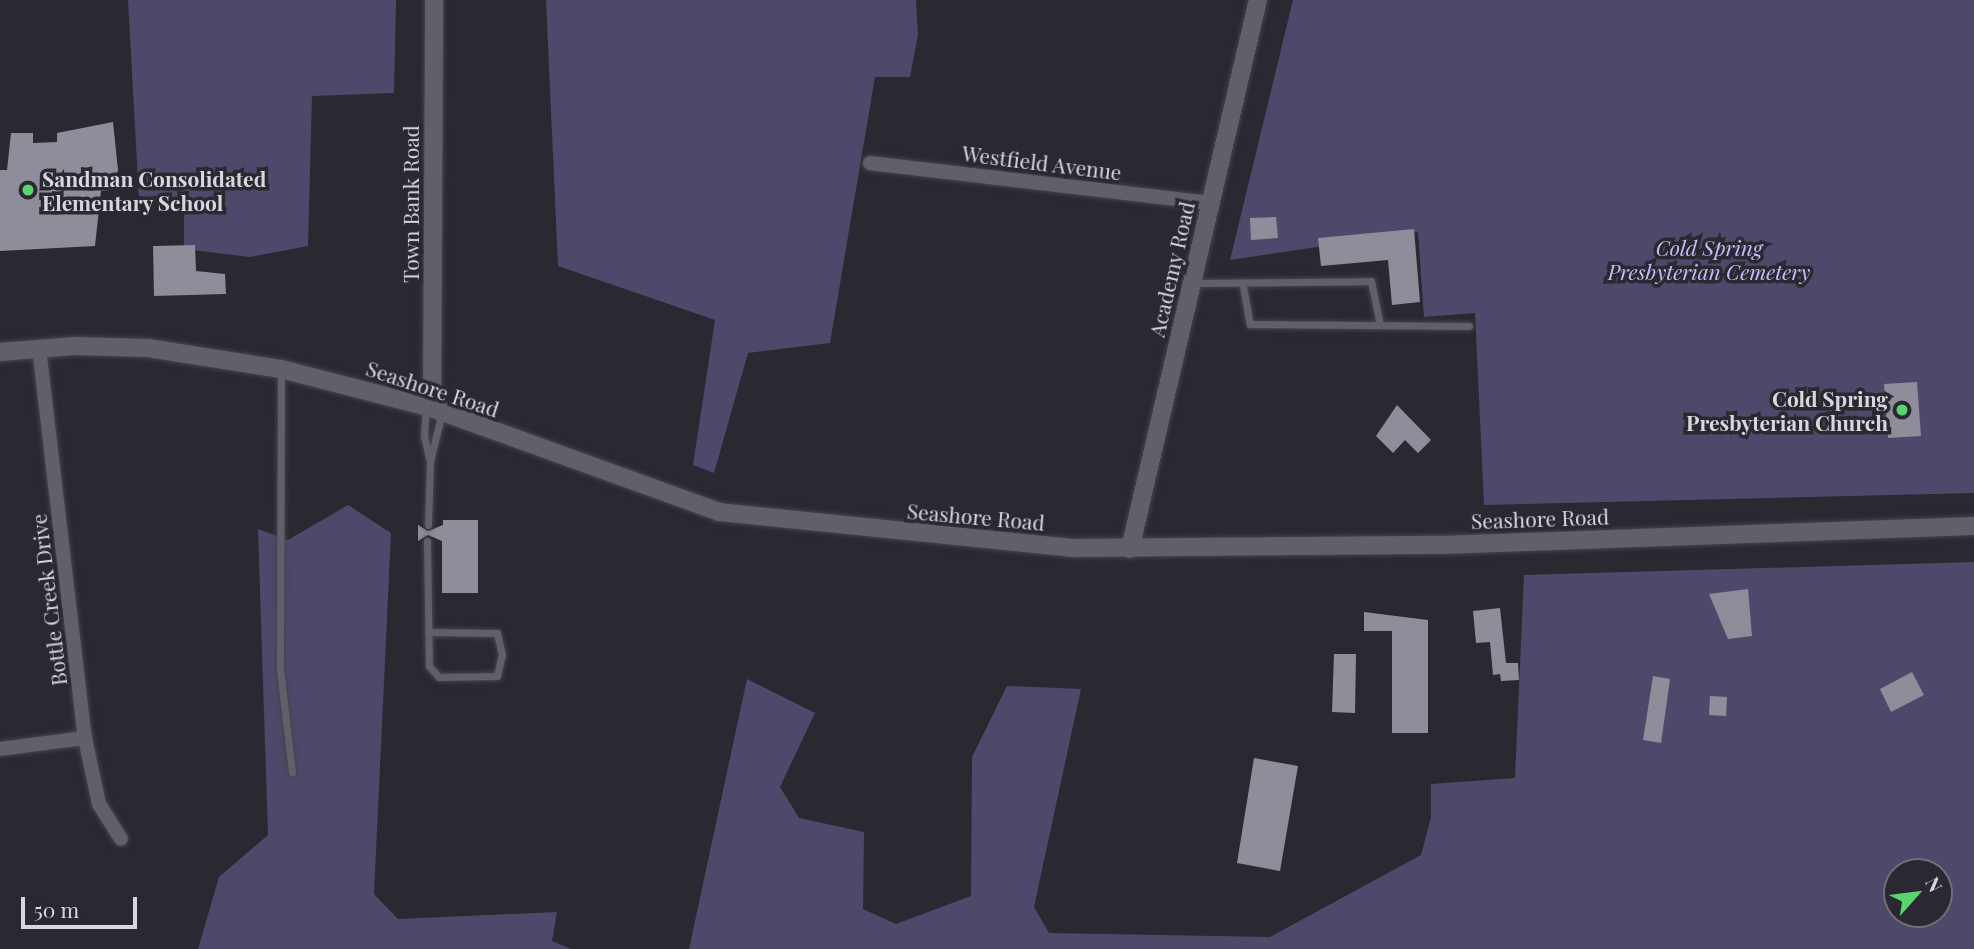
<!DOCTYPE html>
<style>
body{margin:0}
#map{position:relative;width:1974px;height:949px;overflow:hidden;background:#2a2831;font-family:"Playfair Display",serif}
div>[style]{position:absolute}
.green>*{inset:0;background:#50486a}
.building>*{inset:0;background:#8f8d99}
.roads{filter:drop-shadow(0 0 2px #46444c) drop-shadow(0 0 2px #46444c)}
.service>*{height:7px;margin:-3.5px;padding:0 3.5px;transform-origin:3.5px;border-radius:3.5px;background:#625f6b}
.minor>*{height:14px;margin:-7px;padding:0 7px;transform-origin:7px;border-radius:7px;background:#625f6b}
.tertiary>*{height:18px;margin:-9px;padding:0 9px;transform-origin:9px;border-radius:9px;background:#625f6b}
.dots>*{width:19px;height:19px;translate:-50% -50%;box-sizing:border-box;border:4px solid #2a2831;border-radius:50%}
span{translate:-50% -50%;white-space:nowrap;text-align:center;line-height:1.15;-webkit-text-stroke:7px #2a2831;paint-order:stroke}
.street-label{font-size:21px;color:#d9d7de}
.poi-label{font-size:21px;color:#d9d7de;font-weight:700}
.left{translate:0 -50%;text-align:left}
.right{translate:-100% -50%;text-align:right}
.park-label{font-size:21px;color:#cabbfb;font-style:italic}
.north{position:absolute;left:1883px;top:858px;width:70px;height:70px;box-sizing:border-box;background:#2a2831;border:2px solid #706e76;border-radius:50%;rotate:62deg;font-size:19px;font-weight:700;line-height:28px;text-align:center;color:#d9d7de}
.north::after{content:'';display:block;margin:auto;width:24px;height:32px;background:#59d56f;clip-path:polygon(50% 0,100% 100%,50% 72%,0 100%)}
.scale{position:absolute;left:21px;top:897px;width:116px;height:32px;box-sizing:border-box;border:4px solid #d9d7de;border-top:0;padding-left:9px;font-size:21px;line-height:24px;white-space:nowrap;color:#d9d7de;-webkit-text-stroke:5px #2a2831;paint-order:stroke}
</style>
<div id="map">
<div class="green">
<div style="clip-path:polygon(128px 0,396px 0,394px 93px,312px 96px,308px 246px,250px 257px,184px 249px,184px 200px,139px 200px)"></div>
<div style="clip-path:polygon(546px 0,916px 0,918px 35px,910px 77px,875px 77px,830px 343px,748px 353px,714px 473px,693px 465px,715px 320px,558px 266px)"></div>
<div style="clip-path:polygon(1293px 0,1974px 0,1974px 493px,1484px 505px,1475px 313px,1424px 317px,1418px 232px,1230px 260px)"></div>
<div style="clip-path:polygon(348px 505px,391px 533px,374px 894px,398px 919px,557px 912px,552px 941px,571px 949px,198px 949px,219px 877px,268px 835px,258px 529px,288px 540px)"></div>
<div style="clip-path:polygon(evenodd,1974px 562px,1974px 949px,689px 949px,747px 679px,815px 713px,780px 787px,799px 818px,864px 832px,863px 909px,896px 924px,971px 896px,972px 757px,1007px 686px,1081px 689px,1034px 907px,1049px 933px,1270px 937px,1421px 855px,1431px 817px,1431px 784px,1515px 778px,1524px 575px,1974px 562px,1897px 872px,1939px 872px,1939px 914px,1897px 914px,1897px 872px)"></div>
</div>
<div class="building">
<div style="clip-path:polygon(113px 122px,120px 189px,101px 191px,95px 246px,0 251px,0 170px,7px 170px,11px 133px,33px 133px,33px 143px,57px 142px,57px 133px)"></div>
<div style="clip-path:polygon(1276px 217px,1278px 238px,1251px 240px,1250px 218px)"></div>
<div style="clip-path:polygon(1414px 229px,1420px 302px,1392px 305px,1388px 260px,1321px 266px,1318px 238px)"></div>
<div style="clip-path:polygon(195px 245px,196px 271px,225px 274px,226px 294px,154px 296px,153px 246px)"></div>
<div style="clip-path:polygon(1917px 382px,1921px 436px,1888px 438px,1884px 384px)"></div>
<div style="clip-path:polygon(1397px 405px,1431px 440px,1418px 453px,1405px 440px,1393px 453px,1376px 436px)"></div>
<div style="clip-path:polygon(443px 520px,478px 520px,478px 593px,442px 593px,442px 541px,428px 535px,418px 541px,418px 525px,428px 531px,443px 525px)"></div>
<div style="clip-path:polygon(1748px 589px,1752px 636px,1728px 639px,1709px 594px)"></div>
<div style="clip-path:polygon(1500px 608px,1506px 663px,1518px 663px,1519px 680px,1501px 681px,1500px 674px,1493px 675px,1490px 642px,1476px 643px,1473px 611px)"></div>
<div style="clip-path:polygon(1364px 612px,1428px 620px,1428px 733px,1392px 733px,1392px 631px,1364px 631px)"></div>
<div style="clip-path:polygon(1334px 654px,1356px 654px,1355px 713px,1332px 712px)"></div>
<div style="clip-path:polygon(1912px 672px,1924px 695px,1891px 712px,1880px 689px)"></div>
<div style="clip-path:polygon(1653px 676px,1670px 679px,1661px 743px,1643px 740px)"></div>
<div style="clip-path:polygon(1710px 696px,1727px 697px,1726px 716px,1709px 715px)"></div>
<div style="clip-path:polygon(1254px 758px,1298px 766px,1280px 871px,1237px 863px)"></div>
</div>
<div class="roads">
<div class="service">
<div style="left:1194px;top:283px;width:177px;rotate:-0.6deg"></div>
<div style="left:1371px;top:281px;width:45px;rotate:78.4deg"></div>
<div style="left:1243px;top:286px;width:39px;rotate:80deg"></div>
<div style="left:1250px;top:324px;width:219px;rotate:0.5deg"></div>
<div style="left:281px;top:370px;width:299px;rotate:90.2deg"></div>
<div style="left:280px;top:669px;width:104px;rotate:83.4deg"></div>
<div style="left:426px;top:407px;width:29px;rotate:94deg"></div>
<div style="left:424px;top:436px;width:26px;rotate:77deg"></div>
<div style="left:428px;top:525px;width:64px;rotate:-88.2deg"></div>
<div style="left:430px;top:461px;width:50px;rotate:-76.2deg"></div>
<div style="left:427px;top:541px;width:125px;rotate:89.1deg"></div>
<div style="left:429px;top:666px;width:15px;rotate:48deg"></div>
<div style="left:439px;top:677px;width:58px;rotate:-1deg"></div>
<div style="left:497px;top:676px;width:22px;rotate:-77deg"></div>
<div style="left:502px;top:655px;width:23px;rotate:-103deg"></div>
<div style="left:497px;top:633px;width:69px;rotate:-179.2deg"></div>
</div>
<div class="minor">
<div style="left:870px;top:163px;width:342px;rotate:6.7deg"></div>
<div style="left:39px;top:348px;width:393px;rotate:83.3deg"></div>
<div style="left:85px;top:738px;width:67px;rotate:78deg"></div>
<div style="left:99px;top:804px;width:41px;rotate:57.8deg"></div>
<div style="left:0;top:749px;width:86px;rotate:-7.4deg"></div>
</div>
<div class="tertiary">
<div style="left:0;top:352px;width:75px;rotate:-4.6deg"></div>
<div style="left:75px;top:346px;width:73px;rotate:1.6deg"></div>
<div style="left:148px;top:348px;width:135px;rotate:9deg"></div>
<div style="left:281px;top:369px;width:156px;rotate:14.5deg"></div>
<div style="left:432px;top:408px;width:305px;rotate:19.9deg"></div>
<div style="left:719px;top:512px;width:358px;rotate:5.8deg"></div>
<div style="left:1075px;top:548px;width:366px;rotate:-0.5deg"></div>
<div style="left:1441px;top:545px;width:533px;rotate:-2.04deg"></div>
<div style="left:432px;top:408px;width:408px;rotate:-89.7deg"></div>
<div style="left:1130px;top:549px;width:564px;rotate:-76.88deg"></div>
</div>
</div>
<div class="dots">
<div style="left:28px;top:190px;background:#59d56f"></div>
<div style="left:1902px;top:410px;background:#59d56f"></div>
</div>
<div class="street-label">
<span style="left:1042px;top:162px;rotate:7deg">Westfield Avenue</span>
<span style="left:410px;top:204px;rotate:-90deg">Town Bank Road</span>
<span style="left:1171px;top:269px;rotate:-77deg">Academy Road</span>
<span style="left:433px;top:388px;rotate:18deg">Seashore Road</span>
<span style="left:976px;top:516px;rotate:5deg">Seashore Road</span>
<span style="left:1540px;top:518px;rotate:-2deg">Seashore Road</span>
<span style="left:48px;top:600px;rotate:-97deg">Bottle Creek Drive</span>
</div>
<div class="poi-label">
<span class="left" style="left:42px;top:190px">Sandman Consolidated<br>Elementary School</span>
<span class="right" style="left:1888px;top:410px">Cold Spring<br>Presbyterian Church</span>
</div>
<div class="park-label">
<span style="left:1709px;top:259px">Cold Spring<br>Presbyterian Cemetery</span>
</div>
<div class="north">N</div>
<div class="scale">50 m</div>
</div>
